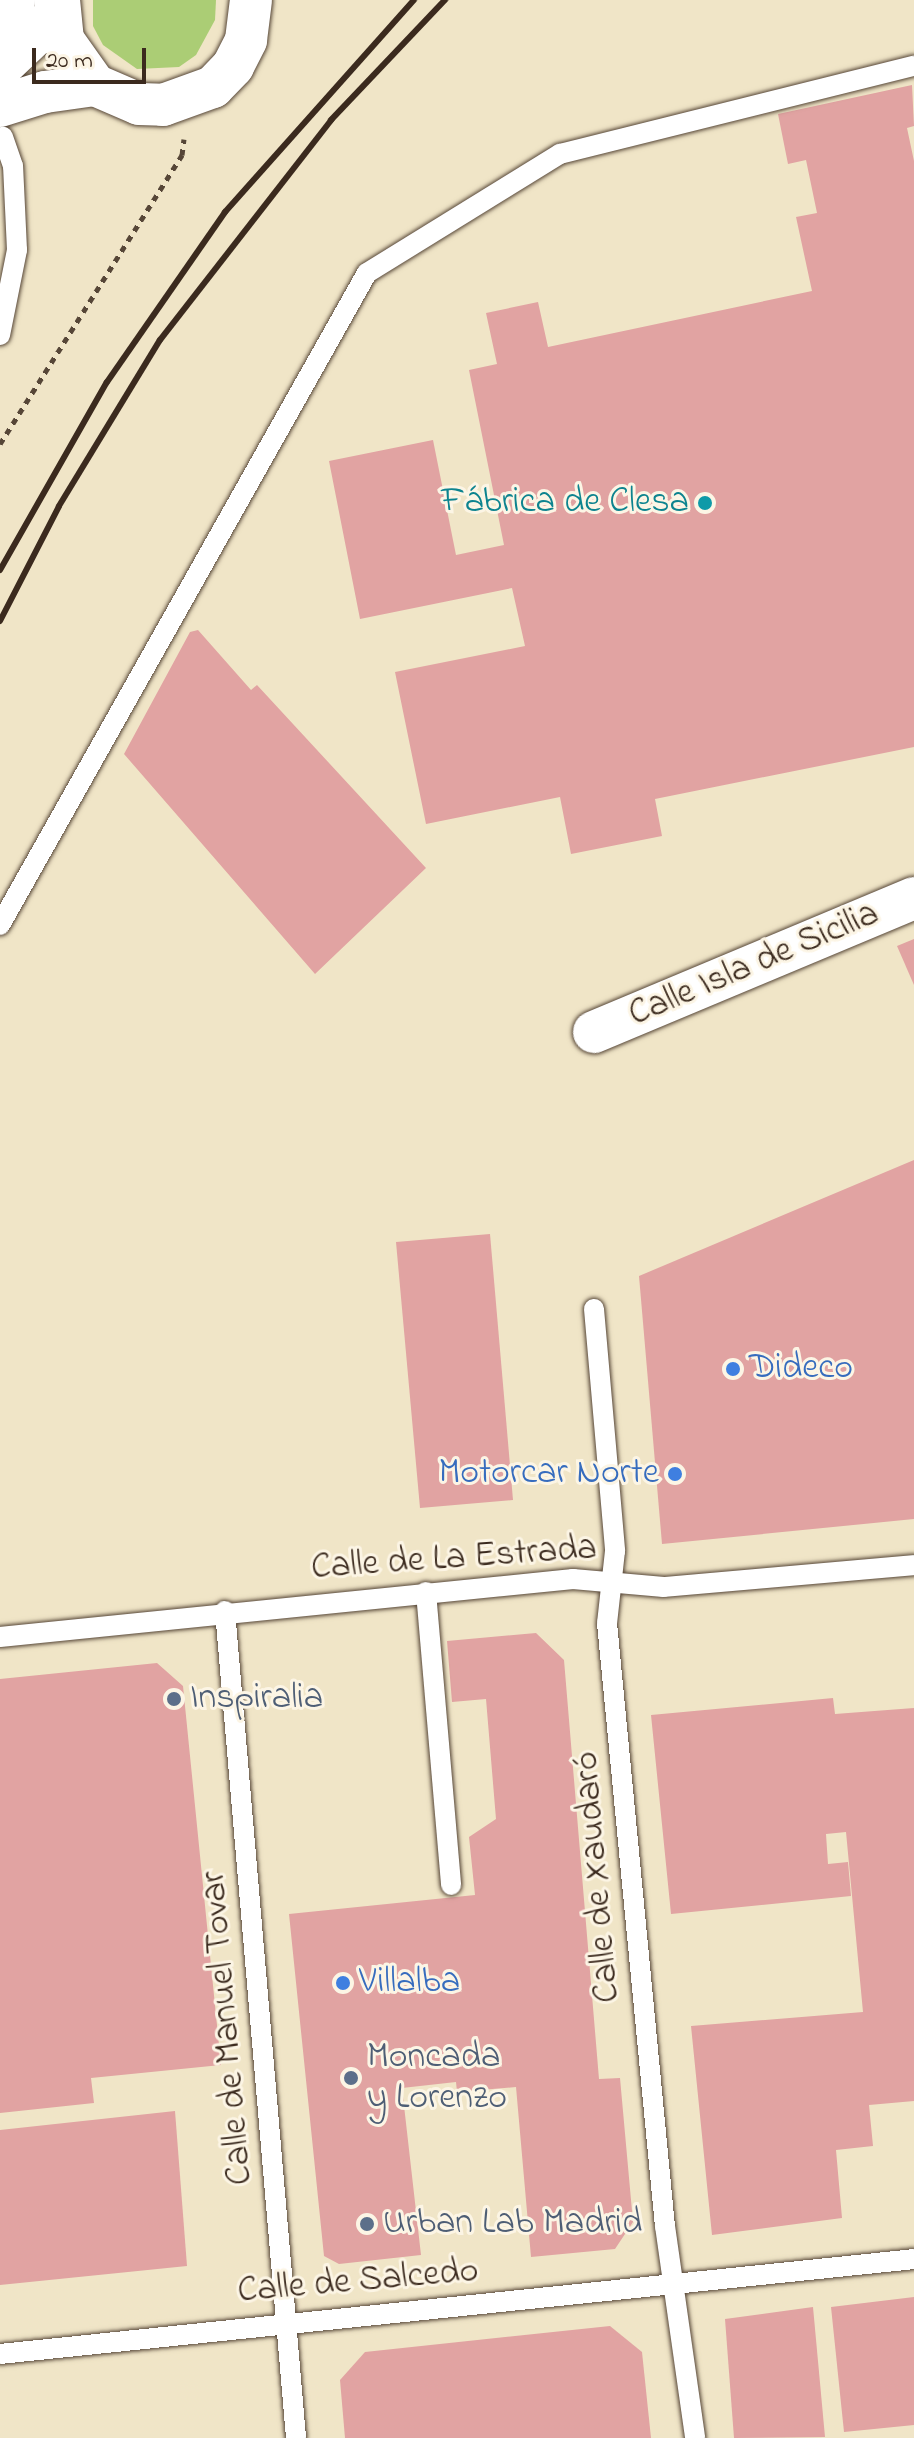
<!DOCTYPE html>
<meta charset="utf-8">
<style>
body{margin:0}
#map{position:relative;width:914px;height:2438px;overflow:hidden;background:#f0e5c7;font-family:"Indie Flower",sans-serif}
div>[style]{position:absolute}
.green>*{inset:0;background:#abcd75}
.building>*{inset:0;background:#e1a3a2}
.path>*{height:5px;margin-top:-2.5px;transform-origin:0;background:repeating-linear-gradient(90deg,#564637 0 6px,transparent 0 12px)}
.roads{filter:drop-shadow(0 0 2px #564637) drop-shadow(0 0 2px #564637)}
.lane>*{height:20px;margin:-10px;padding:0 10px;transform-origin:10px;border-radius:10px;background:#fff}
.street>*{height:42px;margin:-21px;padding:0 21px;transform-origin:21px;border-radius:21px;background:#fff}
.highway>*{height:44px;margin:-22px;padding:0 22px;transform-origin:22px;border-radius:22px;background:#fff}
.rail>*{height:6px;margin:-3px;padding:0 3px;transform-origin:3px;border-radius:3px;background:#3b2a1e}
.dots>*{width:22px;height:22px;translate:-50% -50%;box-sizing:border-box;border:4px solid #fcf5e5;border-radius:50%}
span{translate:-50% -50%;white-space:nowrap;text-align:center;line-height:1.15;-webkit-text-stroke:6px #fcf5e5;paint-order:stroke}
.culture-label{font-size:36px;color:#0d838f}
.right{translate:-100% -50%;text-align:right}
.street-label{font-size:36px;color:#3b2a1e}
.shop-label{font-size:36px;color:#366cbe}
.left{translate:0 -50%;text-align:left}
.service-label{font-size:36px;color:#4e5e75}
.scale{position:absolute;left:32px;top:48px;width:114px;height:36px;box-sizing:border-box;border:4px solid #3b2a1e;border-top:0;padding-left:10px;font-size:24px;line-height:28px;white-space:nowrap;color:#3b2a1e;-webkit-text-stroke:6px #fcf5e5;paint-order:stroke}
</style>
<div id="map">
<div class="green">
<div style="clip-path:polygon(93px 0,216px 0,215px 20px,196px 55px,179px 67px,137px 69px,103px 45px,93px 26px)"></div>
</div>
<div class="building">
<div style="clip-path:polygon(912px 85px,914px 126px,907px 128px,914px 161px,914px 747px,655px 799px,662px 836px,571px 854px,560px 797px,426px 824px,395px 672px,525px 646px,512px 588px,360px 619px,329px 461px,433px 440px,456px 555px,504px 545px,469px 370px,497px 364px,486px 313px,538px 302px,548px 347px,812px 291px,796px 217px,817px 213px,806px 160px,788px 164px,778px 114px)"></div>
<div style="clip-path:polygon(198px 630px,251px 690px,257px 685px,426px 868px,315px 974px,124px 754px,190px 632px)"></div>
<div style="clip-path:polygon(914px 939px,914px 985px,897px 946px)"></div>
<div style="clip-path:polygon(914px 1160px,914px 1519px,662px 1544px,639px 1276px)"></div>
<div style="clip-path:polygon(490px 1234px,513px 1500px,420px 1508px,396px 1242px)"></div>
<div style="clip-path:polygon(536px 1633px,564px 1660px,599px 2079px,620px 2078px,633px 2222px,615px 2249px,531px 2257px,516px 2087px,457px 2092px,456px 2082px,402px 2088px,421px 2255px,339px 2264px,324px 2256px,289px 1914px,475px 1895px,469px 1837px,496px 1819px,486px 1699px,452px 1702px,447px 1641px)"></div>
<div style="clip-path:polygon(157px 1663px,183px 1686px,221px 2065px,91px 2078px,94px 2103px,0 2113px,0 1679px)"></div>
<div style="clip-path:polygon(833px 1698px,835px 1714px,914px 1708px,914px 2101px,869px 2105px,873px 2146px,836px 2150px,842px 2218px,712px 2235px,691px 2026px,863px 2012px,846px 1832px,826px 1834px,828px 1864px,848px 1862px,851px 1896px,671px 1914px,651px 1715px)"></div>
<div style="clip-path:polygon(175px 2111px,187px 2266px,0 2285px,0 2130px)"></div>
<div style="clip-path:polygon(914px 2297px,914px 2425px,844px 2432px,831px 2307px)"></div>
<div style="clip-path:polygon(813px 2307px,825px 2437px,734px 2438px,725px 2319px)"></div>
<div style="clip-path:polygon(610px 2326px,642px 2352px,651px 2438px,345px 2438px,340px 2380px,365px 2352px)"></div>
</div>
<div class="path">
<div style="left:0;top:444px;width:342px;rotate:-57.8deg"></div>
<div style="left:182px;top:155px;width:16px;rotate:-83deg"></div>
</div>
<div class="roads">
<div class="lane">
<div style="left:0;top:335px;width:87px;rotate:-78.7deg"></div>
<div style="left:17px;top:250px;width:84px;rotate:-92.7deg"></div>
<div style="left:13px;top:166px;width:31px;rotate:-109deg"></div>
<div style="left:0;top:925px;width:748px;rotate:-60.63deg"></div>
<div style="left:367px;top:273px;width:227px;rotate:-31.7deg"></div>
<div style="left:560px;top:154px;width:365px;rotate:-14deg"></div>
<div style="left:594px;top:1309px;width:243px;rotate:85deg"></div>
<div style="left:615px;top:1551px;width:72px;rotate:96.3deg"></div>
<div style="left:607px;top:1623px;width:606px;rotate:84.51deg"></div>
<div style="left:665px;top:2226px;width:214px;rotate:81.9deg"></div>
<div style="left:426px;top:1592px;width:294px;rotate:85.1deg"></div>
<div style="left:225px;top:1611px;width:830px;rotate:85.09deg"></div>
<div style="left:0;top:1637px;width:576px;rotate:-5.78deg"></div>
<div style="left:573px;top:1579px;width:91px;rotate:5deg"></div>
<div style="left:664px;top:1587px;width:251px;rotate:-5deg"></div>
<div style="left:0;top:2354px;width:919px;rotate:-5.93deg"></div>
</div>
<div class="street">
<div style="left:59px;top:0;width:40px;rotate:84.3deg"></div>
<div style="left:63px;top:40px;width:55px;rotate:54.6deg"></div>
<div style="left:95px;top:85px;width:48px;rotate:23.4deg"></div>
<div style="left:139px;top:104px;width:24px;rotate:2deg"></div>
<div style="left:163px;top:105px;width:53px;rotate:-19.8deg"></div>
<div style="left:213px;top:87px;width:29px;rotate:-46deg"></div>
<div style="left:233px;top:66px;width:29px;rotate:-63deg"></div>
<div style="left:246px;top:40px;width:40px;rotate:-82.9deg"></div>
<div style="left:0;top:68px;width:80px;rotate:-43.5deg"></div>
<div style="left:0;top:106px;width:47px;rotate:-17.3deg"></div>
<div style="left:45px;top:92px;width:50px;rotate:-8deg"></div>
<div style="left:594px;top:1032px;width:347px;rotate:-22.7deg"></div>
</div>
<div class="highway">
<div style="left:56px;top:0;width:5px;rotate:68deg"></div>
<div style="left:0;top:42px;width:20px;rotate:-53deg"></div>
<div style="left:12px;top:26px;width:26px;rotate:-88deg"></div>
</div>
</div>
<div class="rail">
<div style="left:0;top:570px;width:216px;rotate:-60.4deg"></div>
<div style="left:107px;top:382px;width:207px;rotate:-55.2deg"></div>
<div style="left:225px;top:212px;width:284px;rotate:-48.3deg"></div>
<div style="left:0;top:621px;width:129px;rotate:-62.8deg"></div>
<div style="left:59px;top:506px;width:194px;rotate:-58.7deg"></div>
<div style="left:160px;top:340px;width:279px;rotate:-52.1deg"></div>
<div style="left:331px;top:120px;width:166px;rotate:-46.5deg"></div>
</div>
<div class="dots">
<div style="left:705px;top:503px;background:#0f9aa8"></div>
<div style="left:733px;top:1369px;background:#3f7fe0"></div>
<div style="left:675px;top:1474px;background:#3f7fe0"></div>
<div style="left:174px;top:1699px;background:#5c6f8a"></div>
<div style="left:343px;top:1983px;background:#3f7fe0"></div>
<div style="left:351px;top:2078px;background:#5c6f8a"></div>
<div style="left:367px;top:2224px;background:#5c6f8a"></div>
</div>
<div class="culture-label">
<span class="right" style="left:689px;top:503px">Fábrica de Clesa</span>
</div>
<div class="street-label">
<span style="left:754px;top:965px;rotate:-23deg">Calle Isla de Sicilia</span>
<span style="left:454px;top:1559px;rotate:-4deg">Calle de La Estrada</span>
<span style="left:598px;top:1877px;rotate:-95deg">Calle de Xaudaró</span>
<span style="left:228px;top:2028px;rotate:-95deg">Calle de Manuel Tovar</span>
<span style="left:358px;top:2282px;rotate:-5deg">Calle de Salcedo</span>
</div>
<div class="shop-label">
<span class="left" style="left:749px;top:1369px">Dideco</span>
<span class="right" style="left:659px;top:1474px">Motorcar Norte</span>
<span class="left" style="left:359px;top:1983px">Villalba</span>
</div>
<div class="service-label">
<span class="left" style="left:190px;top:1699px">Inspiralia</span>
<span class="left" style="left:367px;top:2078px">Moncada<br>y Lorenzo</span>
<span class="left" style="left:383px;top:2224px">Urban Lab Madrid</span>
</div>
<div class="scale">20 m</div>
</div>
